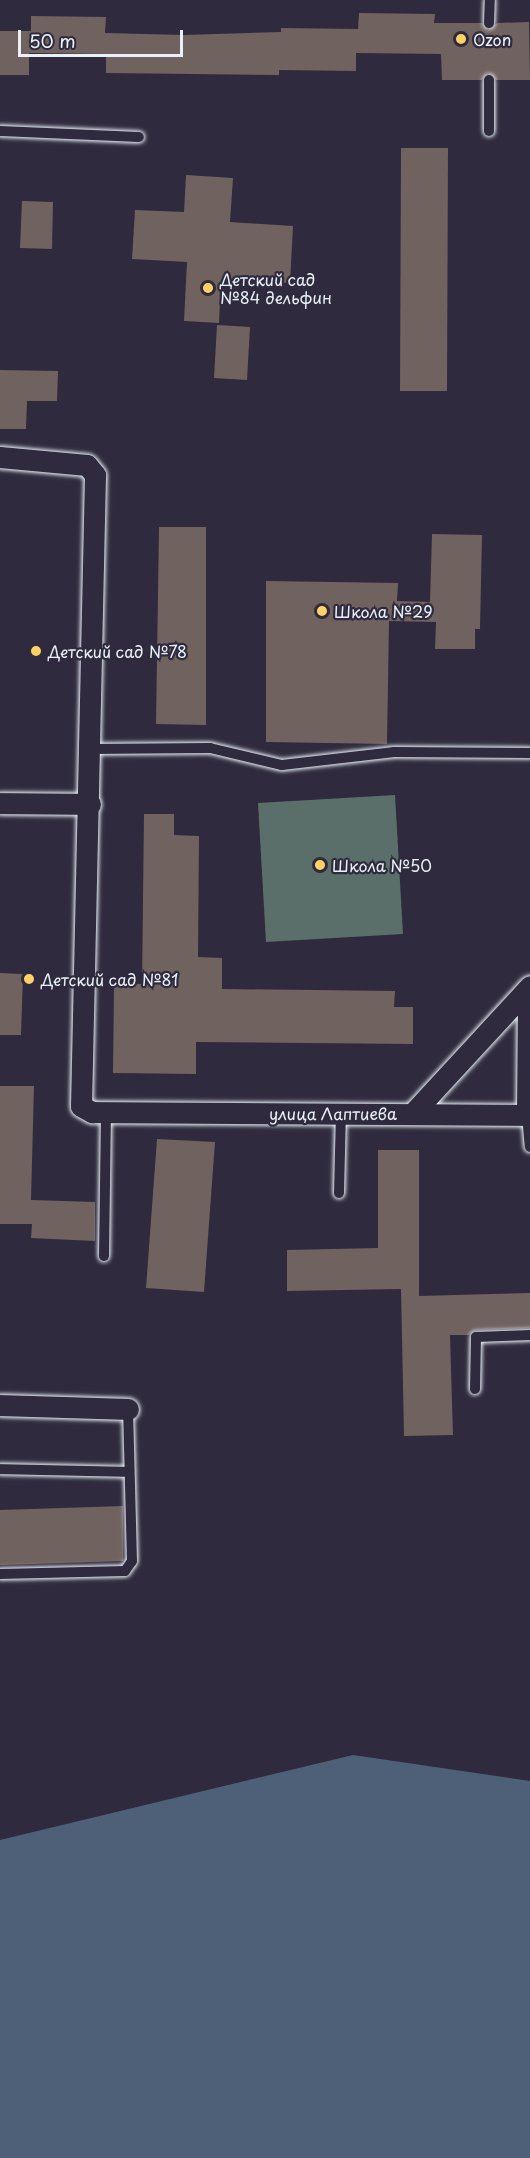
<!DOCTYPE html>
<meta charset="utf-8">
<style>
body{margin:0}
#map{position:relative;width:530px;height:2158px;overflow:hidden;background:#2f2a3d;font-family:"Playpen Sans",sans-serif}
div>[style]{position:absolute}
.green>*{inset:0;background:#5a6f69}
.water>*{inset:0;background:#4e6078}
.building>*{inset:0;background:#70625e}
.roads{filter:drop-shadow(0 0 2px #e8f1f8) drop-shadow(0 0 2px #e8f1f8)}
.lane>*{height:10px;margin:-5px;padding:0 5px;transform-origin:5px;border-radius:5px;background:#2f2a3d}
.street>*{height:21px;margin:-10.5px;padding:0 10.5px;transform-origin:10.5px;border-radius:10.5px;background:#2f2a3d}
.dots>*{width:16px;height:16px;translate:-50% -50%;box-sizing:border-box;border:3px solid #2f2a3d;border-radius:50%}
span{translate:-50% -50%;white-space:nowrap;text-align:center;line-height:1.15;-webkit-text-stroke:4.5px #2f2a3d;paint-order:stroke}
.poi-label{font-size:16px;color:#e8f1f8}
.left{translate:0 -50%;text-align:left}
.street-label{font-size:16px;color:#e8f1f8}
.scale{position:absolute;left:18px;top:30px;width:165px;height:27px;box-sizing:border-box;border:3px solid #e8f1f8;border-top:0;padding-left:8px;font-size:18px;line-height:21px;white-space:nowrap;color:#e8f1f8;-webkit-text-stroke:4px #2f2a3d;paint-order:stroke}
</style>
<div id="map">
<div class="green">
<div style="clip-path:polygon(395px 795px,403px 934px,266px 942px,258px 803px)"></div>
</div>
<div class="water">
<div style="clip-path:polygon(353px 1755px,530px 1781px,530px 2158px,0 2158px,0 1840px)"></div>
</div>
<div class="building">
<div style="clip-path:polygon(359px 13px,435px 14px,434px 23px,482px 23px,488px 30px,497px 23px,529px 22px,530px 80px,496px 80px,488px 73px,482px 80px,442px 80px,441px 54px,356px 53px,356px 71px,279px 70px,279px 75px,106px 73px,106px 54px,29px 53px,29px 75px,0 75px,0 31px,31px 31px,31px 16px,106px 17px,105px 33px,185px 35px,281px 32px,281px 28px,358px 29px)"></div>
<div style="clip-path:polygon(401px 148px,448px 148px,447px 391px,400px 391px)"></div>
<div style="clip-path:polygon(186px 175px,233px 178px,230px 222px,293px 226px,290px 283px,221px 279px,219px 323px,184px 321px,187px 262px,132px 259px,135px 210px,184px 212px)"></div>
<div style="clip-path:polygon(22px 201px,53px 202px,52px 249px,20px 248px)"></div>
<div style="clip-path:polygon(217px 325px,250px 327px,247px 380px,214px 378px)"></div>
<div style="clip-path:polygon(0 370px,58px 371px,57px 401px,27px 401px,26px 429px,0 429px)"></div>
<div style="clip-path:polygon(159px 527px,206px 527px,206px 725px,156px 724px)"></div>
<div style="clip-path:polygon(432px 534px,482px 535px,480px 629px,475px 629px,475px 649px,435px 649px,436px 622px,389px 621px,387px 744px,266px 742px,266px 581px,398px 583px,397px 601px,430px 602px)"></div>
<div style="clip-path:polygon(144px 814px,174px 814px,174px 835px,199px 836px,198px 957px,222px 958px,222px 989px,395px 991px,394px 1007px,413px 1007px,413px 1044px,196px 1042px,196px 1074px,113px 1073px,114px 983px,142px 984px)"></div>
<div style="clip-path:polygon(0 973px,23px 974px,21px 1035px,0 1035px)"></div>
<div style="clip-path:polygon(0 1086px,34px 1086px,31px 1200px,95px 1202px,95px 1241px,31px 1238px,32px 1224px,0 1224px)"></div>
<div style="clip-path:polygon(157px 1139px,215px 1142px,204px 1292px,146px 1288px)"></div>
<div style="clip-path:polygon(378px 1150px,419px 1150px,419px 1296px,530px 1293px,530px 1328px,476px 1330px,469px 1335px,450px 1335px,453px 1435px,404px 1436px,401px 1289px,287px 1291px,287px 1250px,378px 1248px)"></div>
<div style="clip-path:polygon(123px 1506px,123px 1561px,0 1565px,0 1510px)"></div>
</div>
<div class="roads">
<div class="lane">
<div style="left:489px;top:23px;width:23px;rotate:-88deg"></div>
<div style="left:489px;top:80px;width:51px;rotate:90deg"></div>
<div style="left:0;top:131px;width:139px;rotate:2.5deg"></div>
<div style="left:89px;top:749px;width:121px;rotate:-0.5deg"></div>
<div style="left:210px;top:748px;width:74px;rotate:13.3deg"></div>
<div style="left:282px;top:765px;width:113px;rotate:-6.6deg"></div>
<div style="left:394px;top:752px;width:136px;rotate:0.4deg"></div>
<div style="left:527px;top:1115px;width:32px;rotate:85deg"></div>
<div style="left:339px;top:1193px;width:80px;rotate:-88.6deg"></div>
<div style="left:104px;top:1256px;width:145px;rotate:-89.2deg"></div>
<div style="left:475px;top:1389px;width:52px;rotate:-88.9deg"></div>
<div style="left:476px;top:1337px;width:54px;rotate:-2.1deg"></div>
<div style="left:0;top:1469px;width:129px;rotate:1.3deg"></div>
<div style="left:0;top:1574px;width:125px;rotate:-1.4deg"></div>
<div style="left:125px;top:1571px;width:12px;rotate:-55deg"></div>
<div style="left:132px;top:1561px;width:152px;rotate:-91.5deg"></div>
</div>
<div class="street">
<div style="left:0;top:457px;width:87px;rotate:5.3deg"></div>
<div style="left:87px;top:465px;width:13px;rotate:51deg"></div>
<div style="left:95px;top:475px;width:631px;rotate:91.27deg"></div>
<div style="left:81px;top:1106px;width:13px;rotate:29deg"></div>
<div style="left:92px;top:1112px;width:435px;rotate:0.4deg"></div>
<div style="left:527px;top:1115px;width:126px;rotate:-89.5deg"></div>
<div style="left:0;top:803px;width:90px;rotate:0.6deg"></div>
<div style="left:412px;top:1114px;width:174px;rotate:-47.3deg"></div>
<div style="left:0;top:1405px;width:128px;rotate:1.8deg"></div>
</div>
</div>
<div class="dots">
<div style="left:461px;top:39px;background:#ffd166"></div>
<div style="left:208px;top:288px;background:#ffd166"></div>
<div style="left:322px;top:611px;background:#ffd166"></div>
<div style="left:36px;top:651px;background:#ffd166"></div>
<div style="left:320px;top:865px;background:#ffd166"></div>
<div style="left:29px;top:979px;background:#ffd166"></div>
</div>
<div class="poi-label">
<span class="left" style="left:473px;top:39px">Ozon</span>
<span class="left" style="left:220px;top:288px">Детский сад<br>№84 дельфин</span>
<span class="left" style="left:334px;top:611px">Школа №29</span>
<span class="left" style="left:48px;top:651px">Детский сад №78</span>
<span class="left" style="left:332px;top:865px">Школа №50</span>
<span class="left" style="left:41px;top:979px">Детский сад №81</span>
</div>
<div class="street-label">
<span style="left:333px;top:1113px">улица Лаптиева</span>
</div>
<div class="scale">50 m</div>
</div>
